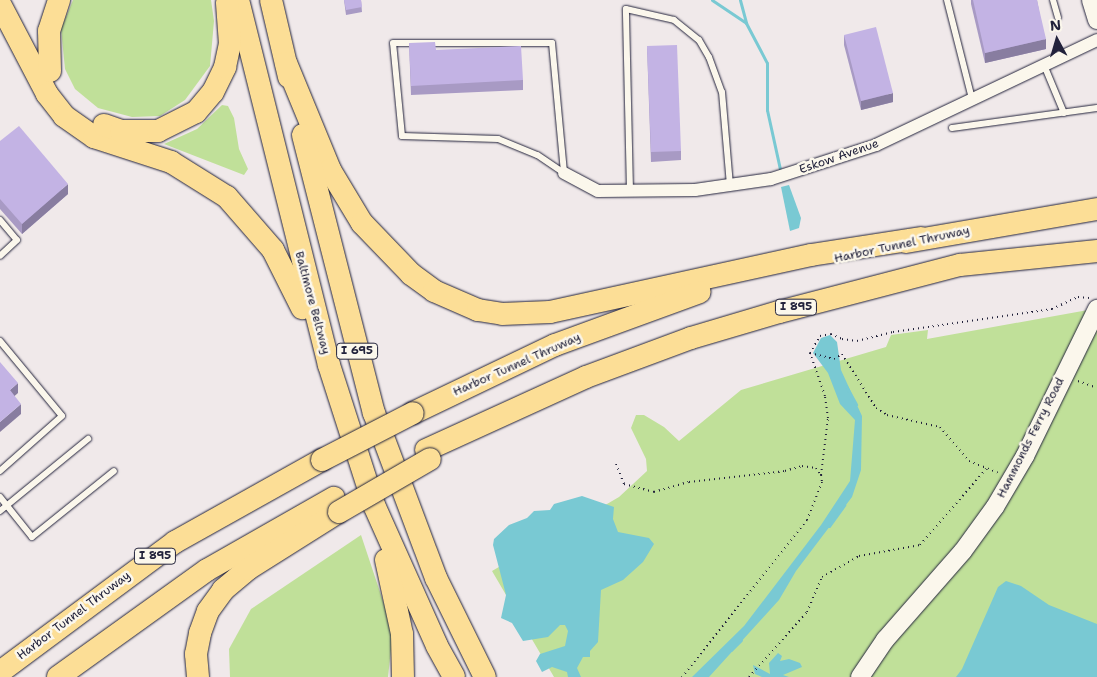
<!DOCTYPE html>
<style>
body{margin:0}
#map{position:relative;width:1097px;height:677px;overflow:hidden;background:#f0e9ea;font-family:"Shantell Sans",sans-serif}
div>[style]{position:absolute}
.green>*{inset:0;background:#c0e099}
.water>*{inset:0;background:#79c9d3}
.stream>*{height:3px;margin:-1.5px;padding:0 1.5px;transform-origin:1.5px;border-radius:1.5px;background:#79c9d3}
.path>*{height:2px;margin-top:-1px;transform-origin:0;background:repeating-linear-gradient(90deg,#22223b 0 1px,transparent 0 5px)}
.roads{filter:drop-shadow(0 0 1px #22223b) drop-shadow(0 0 1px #22223b)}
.lane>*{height:6px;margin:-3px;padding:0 3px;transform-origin:3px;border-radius:3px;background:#fbf7ec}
.street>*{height:12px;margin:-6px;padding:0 6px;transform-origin:6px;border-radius:6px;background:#fbf7ec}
.secondary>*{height:18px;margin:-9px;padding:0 9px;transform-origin:9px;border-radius:9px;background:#fbf7ec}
.highway>*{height:22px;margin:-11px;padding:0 11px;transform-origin:11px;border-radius:11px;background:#fcde96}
.bridges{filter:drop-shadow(0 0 1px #22223b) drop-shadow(0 0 1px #22223b)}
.highway-bridge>*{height:22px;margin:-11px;padding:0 11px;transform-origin:11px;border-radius:11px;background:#fcde96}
.wall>*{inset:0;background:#a89ac4}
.shaded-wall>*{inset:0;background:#887da0}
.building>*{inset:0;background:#c3b3e4}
span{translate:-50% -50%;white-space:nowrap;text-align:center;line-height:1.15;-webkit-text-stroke:5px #fbf7ec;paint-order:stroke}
.shield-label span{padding:1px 4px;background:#fbf7ec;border:1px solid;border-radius:4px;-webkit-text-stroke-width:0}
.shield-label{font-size:11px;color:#22223b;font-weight:700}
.street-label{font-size:12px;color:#22223b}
.north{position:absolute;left:1032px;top:15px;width:50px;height:50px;-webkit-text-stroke:4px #fbf7ec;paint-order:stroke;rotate:354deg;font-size:14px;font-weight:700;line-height:20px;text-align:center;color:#22223b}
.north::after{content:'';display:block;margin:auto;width:18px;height:22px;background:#22223b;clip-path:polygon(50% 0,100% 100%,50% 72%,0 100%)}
</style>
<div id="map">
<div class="green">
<div style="clip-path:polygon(73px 0,211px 0,214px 21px,210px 66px,185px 100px,160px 116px,132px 117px,98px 108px,75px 89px,65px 69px,61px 29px)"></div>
<div style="clip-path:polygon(222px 105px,228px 106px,234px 118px,239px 149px,248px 169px,244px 175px,164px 144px,197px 129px)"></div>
<div style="clip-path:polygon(1088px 310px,1097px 314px,1097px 677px,554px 677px,492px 571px,619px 497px,647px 471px,646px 459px,631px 428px,636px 415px,644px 415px,664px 427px,679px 441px,741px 390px,886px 347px,891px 335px,928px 330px,927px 339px)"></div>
<div style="clip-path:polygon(361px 535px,389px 619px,392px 640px,388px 677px,230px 677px,229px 649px,251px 609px)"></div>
</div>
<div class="water">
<div style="clip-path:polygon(789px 185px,801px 218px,799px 228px,790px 231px,781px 187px)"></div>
<div style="clip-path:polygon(830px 335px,837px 342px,841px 370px,862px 416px,861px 470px,852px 497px,796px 571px,779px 600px,709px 677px,692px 677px,744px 626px,821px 525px,850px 481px,855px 420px,840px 404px,828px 373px,813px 353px,821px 338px)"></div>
<div style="clip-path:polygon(582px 496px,614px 507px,613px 519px,618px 532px,649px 538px,654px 544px,643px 562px,623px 580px,601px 590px,598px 642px,590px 651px,590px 657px,583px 657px,577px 668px,581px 677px,568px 677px,567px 672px,552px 667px,542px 672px,536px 661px,540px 654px,565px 646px,568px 631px,565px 625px,560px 625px,548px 637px,523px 641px,512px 623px,501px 618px,506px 595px,493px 545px,494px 539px,509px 525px,527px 518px,534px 511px,550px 510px,554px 504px)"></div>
<div style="clip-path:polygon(1006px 581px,1021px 586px,1049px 605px,1097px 624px,1097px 677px,956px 677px,962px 669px,998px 587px)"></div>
<div style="clip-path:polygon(778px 653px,782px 656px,780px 661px,789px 659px,800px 663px,802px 667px,783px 675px,789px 677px,762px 677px,755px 674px,753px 665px,770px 674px,769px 663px)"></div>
</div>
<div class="stream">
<div style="left:712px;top:0;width:40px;rotate:34deg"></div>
<div style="left:740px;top:0;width:24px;rotate:75deg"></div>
<div style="left:746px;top:23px;width:45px;rotate:62.3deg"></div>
<div style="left:767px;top:63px;width:47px;rotate:90deg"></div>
<div style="left:767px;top:110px;width:60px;rotate:77.6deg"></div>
<div style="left:846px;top:386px;width:21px;rotate:61deg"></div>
<div style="left:829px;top:526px;width:26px;rotate:-54deg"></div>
<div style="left:731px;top:650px;width:14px;rotate:-45deg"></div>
</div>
<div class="path">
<div style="left:810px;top:353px;width:25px;rotate:14deg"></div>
<div style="left:834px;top:359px;width:9px;rotate:-32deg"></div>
<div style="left:842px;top:354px;width:64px;rotate:57.8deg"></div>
<div style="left:876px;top:408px;width:13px;rotate:32deg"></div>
<div style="left:887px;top:415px;width:54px;rotate:12.8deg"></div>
<div style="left:940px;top:427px;width:45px;rotate:49.5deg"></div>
<div style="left:969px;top:461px;width:31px;rotate:22deg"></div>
<div style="left:1078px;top:381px;width:20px;rotate:20deg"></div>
<div style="left:616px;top:464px;width:22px;rotate:68deg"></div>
<div style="left:624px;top:484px;width:31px;rotate:15deg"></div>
<div style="left:654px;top:492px;width:36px;rotate:-16deg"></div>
<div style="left:689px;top:482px;width:97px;rotate:-6.5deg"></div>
<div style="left:785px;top:471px;width:18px;rotate:-16deg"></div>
<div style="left:802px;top:466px;width:14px;rotate:8deg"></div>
<div style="left:816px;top:468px;width:9px;rotate:54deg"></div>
<div style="left:821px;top:475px;width:7px;rotate:82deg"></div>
<div style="left:822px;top:482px;width:41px;rotate:111.5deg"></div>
<div style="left:807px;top:520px;width:201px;rotate:128.5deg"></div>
<div style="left:821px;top:475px;width:57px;rotate:-83deg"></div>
<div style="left:828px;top:418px;width:22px;rotate:-98deg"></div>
<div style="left:825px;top:396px;width:46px;rotate:-109.2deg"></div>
<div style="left:810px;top:353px;width:20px;rotate:-60deg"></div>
<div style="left:820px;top:336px;width:11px;rotate:-10deg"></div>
<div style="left:831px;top:334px;width:12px;rotate:24deg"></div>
<div style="left:842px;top:339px;width:15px;rotate:8deg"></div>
<div style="left:857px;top:341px;width:37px;rotate:-14deg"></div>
<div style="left:893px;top:332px;width:161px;rotate:-8.2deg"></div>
<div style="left:1052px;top:309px;width:29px;rotate:-25deg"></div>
<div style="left:1078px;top:297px;width:11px;rotate:5deg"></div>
<div style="left:749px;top:677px;width:87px;rotate:-48.3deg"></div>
<div style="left:807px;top:612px;width:38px;rotate:-67deg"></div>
<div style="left:822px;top:577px;width:43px;rotate:-29.6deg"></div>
<div style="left:859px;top:556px;width:62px;rotate:-10.2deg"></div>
<div style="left:920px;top:545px;width:101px;rotate:-49deg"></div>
</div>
<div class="roads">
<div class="lane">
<div style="left:947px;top:0;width:102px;rotate:75.8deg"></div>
<div style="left:1053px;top:0;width:18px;rotate:74deg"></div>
<div style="left:393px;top:43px;width:159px"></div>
<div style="left:552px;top:43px;width:131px;rotate:84.7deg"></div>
<div style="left:564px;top:173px;width:32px;rotate:-146deg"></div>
<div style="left:537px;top:155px;width:42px;rotate:-157.7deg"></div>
<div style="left:498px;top:139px;width:96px;rotate:-178.2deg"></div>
<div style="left:402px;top:136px;width:93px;rotate:-95.5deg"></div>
<div style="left:1044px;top:65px;width:52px;rotate:67.4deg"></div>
<div style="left:952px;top:128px;width:146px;rotate:-7.9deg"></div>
<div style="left:630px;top:191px;width:182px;rotate:-91.3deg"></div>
<div style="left:626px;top:9px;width:49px;rotate:12.9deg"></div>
<div style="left:674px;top:20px;width:32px;rotate:39deg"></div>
<div style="left:699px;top:40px;width:20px;rotate:60deg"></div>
<div style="left:709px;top:57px;width:37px;rotate:70deg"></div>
<div style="left:722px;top:92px;width:94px;rotate:85.1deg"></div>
<div style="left:0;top:220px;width:26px;rotate:50deg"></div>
<div style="left:17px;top:240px;width:23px;rotate:137deg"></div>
<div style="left:0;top:341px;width:97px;rotate:50.4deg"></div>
<div style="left:62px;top:416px;width:83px;rotate:138.4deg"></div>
<div style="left:0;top:497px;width:51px;rotate:51.3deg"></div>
<div style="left:32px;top:537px;width:105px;rotate:-38.8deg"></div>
<div style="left:0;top:511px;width:114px;rotate:-39.3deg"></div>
</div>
<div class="street">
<div style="left:564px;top:173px;width:38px;rotate:28deg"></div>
<div style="left:598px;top:191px;width:97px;rotate:-0.6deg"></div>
<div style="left:695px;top:190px;width:77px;rotate:-8.2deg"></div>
<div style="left:771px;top:179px;width:110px;rotate:-17.9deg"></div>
<div style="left:876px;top:145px;width:245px;rotate:-25.4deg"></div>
</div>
<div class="secondary">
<div style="left:1091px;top:0;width:21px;rotate:73deg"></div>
<div style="left:860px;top:677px;width:45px;rotate:-56deg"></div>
<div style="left:885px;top:640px;width:118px;rotate:-48.8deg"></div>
<div style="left:963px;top:551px;width:54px;rotate:-54deg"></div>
<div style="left:995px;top:507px;width:59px;rotate:-59.5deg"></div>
<div style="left:1025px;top:456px;width:164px;rotate:-63.9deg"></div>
</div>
<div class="highway">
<div style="left:238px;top:0;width:376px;rotate:76deg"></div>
<div style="left:329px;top:365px;width:147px;rotate:72.2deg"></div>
<div style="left:374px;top:505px;width:154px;rotate:65.9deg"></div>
<div style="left:437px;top:646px;width:35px;rotate:61deg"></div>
<div style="left:271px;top:0;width:79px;rotate:76.8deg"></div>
<div style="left:0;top:4px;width:102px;rotate:62.4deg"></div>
<div style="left:47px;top:94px;width:28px;rotate:52deg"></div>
<div style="left:64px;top:116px;width:37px;rotate:35deg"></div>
<div style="left:94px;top:137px;width:81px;rotate:18deg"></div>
<div style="left:171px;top:162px;width:66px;rotate:32deg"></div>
<div style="left:227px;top:197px;width:70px;rotate:49deg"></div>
<div style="left:273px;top:250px;width:65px;rotate:63.4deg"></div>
<div style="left:286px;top:63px;width:116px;rotate:67.6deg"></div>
<div style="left:330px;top:170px;width:62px;rotate:58.9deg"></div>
<div style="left:362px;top:223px;width:71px;rotate:46.1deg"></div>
<div style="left:411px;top:274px;width:29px;rotate:36deg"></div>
<div style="left:434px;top:291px;width:48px;rotate:23.4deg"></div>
<div style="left:478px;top:310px;width:24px;rotate:9deg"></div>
<div style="left:502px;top:314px;width:48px;rotate:-2.4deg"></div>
<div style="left:550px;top:312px;width:267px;rotate:-12.3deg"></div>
<div style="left:811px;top:255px;width:111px;rotate:-8.8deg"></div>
<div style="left:50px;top:71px;width:40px;rotate:-91.4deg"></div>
<div style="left:49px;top:31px;width:33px;rotate:-72deg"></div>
<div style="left:104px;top:125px;width:18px;rotate:19deg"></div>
<div style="left:121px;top:131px;width:37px"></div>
<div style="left:158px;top:131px;width:42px;rotate:-26.6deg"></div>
<div style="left:196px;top:112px;width:26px;rotate:-50deg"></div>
<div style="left:213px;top:92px;width:28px;rotate:-64deg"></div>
<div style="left:225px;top:67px;width:24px;rotate:-78deg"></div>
<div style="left:230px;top:44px;width:41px;rotate:-94.2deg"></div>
<div style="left:303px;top:135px;width:287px;rotate:75.7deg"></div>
<div style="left:374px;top:413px;width:176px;rotate:69.4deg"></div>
<div style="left:436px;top:578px;width:110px;rotate:63.7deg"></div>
<div style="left:906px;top:242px;width:194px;rotate:-9.8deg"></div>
<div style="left:413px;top:413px;width:157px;rotate:-25.6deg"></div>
<div style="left:555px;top:345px;width:154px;rotate:-20.1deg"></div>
<div style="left:426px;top:450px;width:176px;rotate:-24.5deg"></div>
<div style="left:586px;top:377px;width:112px;rotate:-20.4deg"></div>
<div style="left:691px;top:338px;width:92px;rotate:-16.5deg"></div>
<div style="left:779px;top:312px;width:187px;rotate:-14.6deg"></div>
<div style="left:960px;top:265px;width:138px;rotate:-5.8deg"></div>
<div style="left:386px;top:560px;width:76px;rotate:77.8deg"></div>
<div style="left:402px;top:634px;width:43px;rotate:88.7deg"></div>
<div style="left:0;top:672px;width:218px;rotate:-36.6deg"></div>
<div style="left:175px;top:542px;width:168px;rotate:-29.2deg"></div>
<div style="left:58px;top:677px;width:183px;rotate:-35.7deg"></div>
<div style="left:207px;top:570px;width:146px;rotate:-29.6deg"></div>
<div style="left:198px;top:677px;width:23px;rotate:-95deg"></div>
<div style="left:196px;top:654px;width:21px;rotate:-79deg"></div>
<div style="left:200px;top:633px;width:23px;rotate:-70deg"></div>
<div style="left:208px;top:611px;width:26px;rotate:-54deg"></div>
<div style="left:223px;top:590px;width:33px;rotate:-40deg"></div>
<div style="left:248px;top:569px;width:105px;rotate:-32.2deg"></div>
</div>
</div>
<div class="bridges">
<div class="highway-bridge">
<div style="left:322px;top:460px;width:102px;rotate:-27.3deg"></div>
<div style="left:339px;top:512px;width:105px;rotate:-30.2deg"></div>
</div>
</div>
<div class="wall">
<div style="clip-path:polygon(344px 0,361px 0,362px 12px,346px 15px)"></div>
<div style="clip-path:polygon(971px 0,1037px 0,1046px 49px,985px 63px,971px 4px)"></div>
<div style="clip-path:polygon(844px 35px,893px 102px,861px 110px,844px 45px)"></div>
<div style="clip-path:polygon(409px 43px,436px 50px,523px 80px,523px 90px,411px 95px)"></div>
<div style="clip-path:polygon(647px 46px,681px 151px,681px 160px,651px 162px)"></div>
<div style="clip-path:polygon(0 141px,68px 194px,22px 234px,0 209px)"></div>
</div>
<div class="shaded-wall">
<div style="clip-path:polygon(1046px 39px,1046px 49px,985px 63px,985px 53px)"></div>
<div style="clip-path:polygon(893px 93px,893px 102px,861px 110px,861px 101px)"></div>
<div style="clip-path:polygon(68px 184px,68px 194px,22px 234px,22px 224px)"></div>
<div style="clip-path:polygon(18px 383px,18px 393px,10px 400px,10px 390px)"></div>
<div style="clip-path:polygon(21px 404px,21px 414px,0 432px,0 422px)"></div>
</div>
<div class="building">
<div style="clip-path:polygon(344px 0,361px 0,362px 7px,346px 10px)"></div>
<div style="clip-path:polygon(973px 0,1037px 0,1046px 39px,985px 53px)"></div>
<div style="clip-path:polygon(876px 27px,893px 93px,861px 101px,844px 35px)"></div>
<div style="clip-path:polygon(435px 42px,436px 50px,521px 46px,523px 80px,411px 86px,409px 43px)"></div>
<div style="clip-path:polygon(677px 45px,681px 151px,651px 152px,647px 46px)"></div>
<div style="clip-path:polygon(19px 126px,68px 184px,22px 224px,0 199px,0 141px)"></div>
<div style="clip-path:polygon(0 362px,18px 383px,10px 390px,21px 404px,0 422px)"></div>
</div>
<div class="shield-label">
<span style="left:796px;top:307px">I 895</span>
<span style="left:357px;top:351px">I 695</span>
<span style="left:155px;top:556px">I 895</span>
</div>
<div class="street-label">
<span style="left:839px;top:157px;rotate:-19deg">Eskow Avenue</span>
<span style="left:902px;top:245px;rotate:-12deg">Harbor Tunnel Thruway</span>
<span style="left:312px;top:303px;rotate:75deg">Baltimore Beltway</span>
<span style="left:517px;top:365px;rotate:-24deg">Harbor Tunnel Thruway</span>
<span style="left:1031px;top:438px;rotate:-63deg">Hammonds Ferry Road</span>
<span style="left:74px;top:616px;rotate:-37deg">Harbor Tunnel Thruway</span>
</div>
<div class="north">N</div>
</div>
